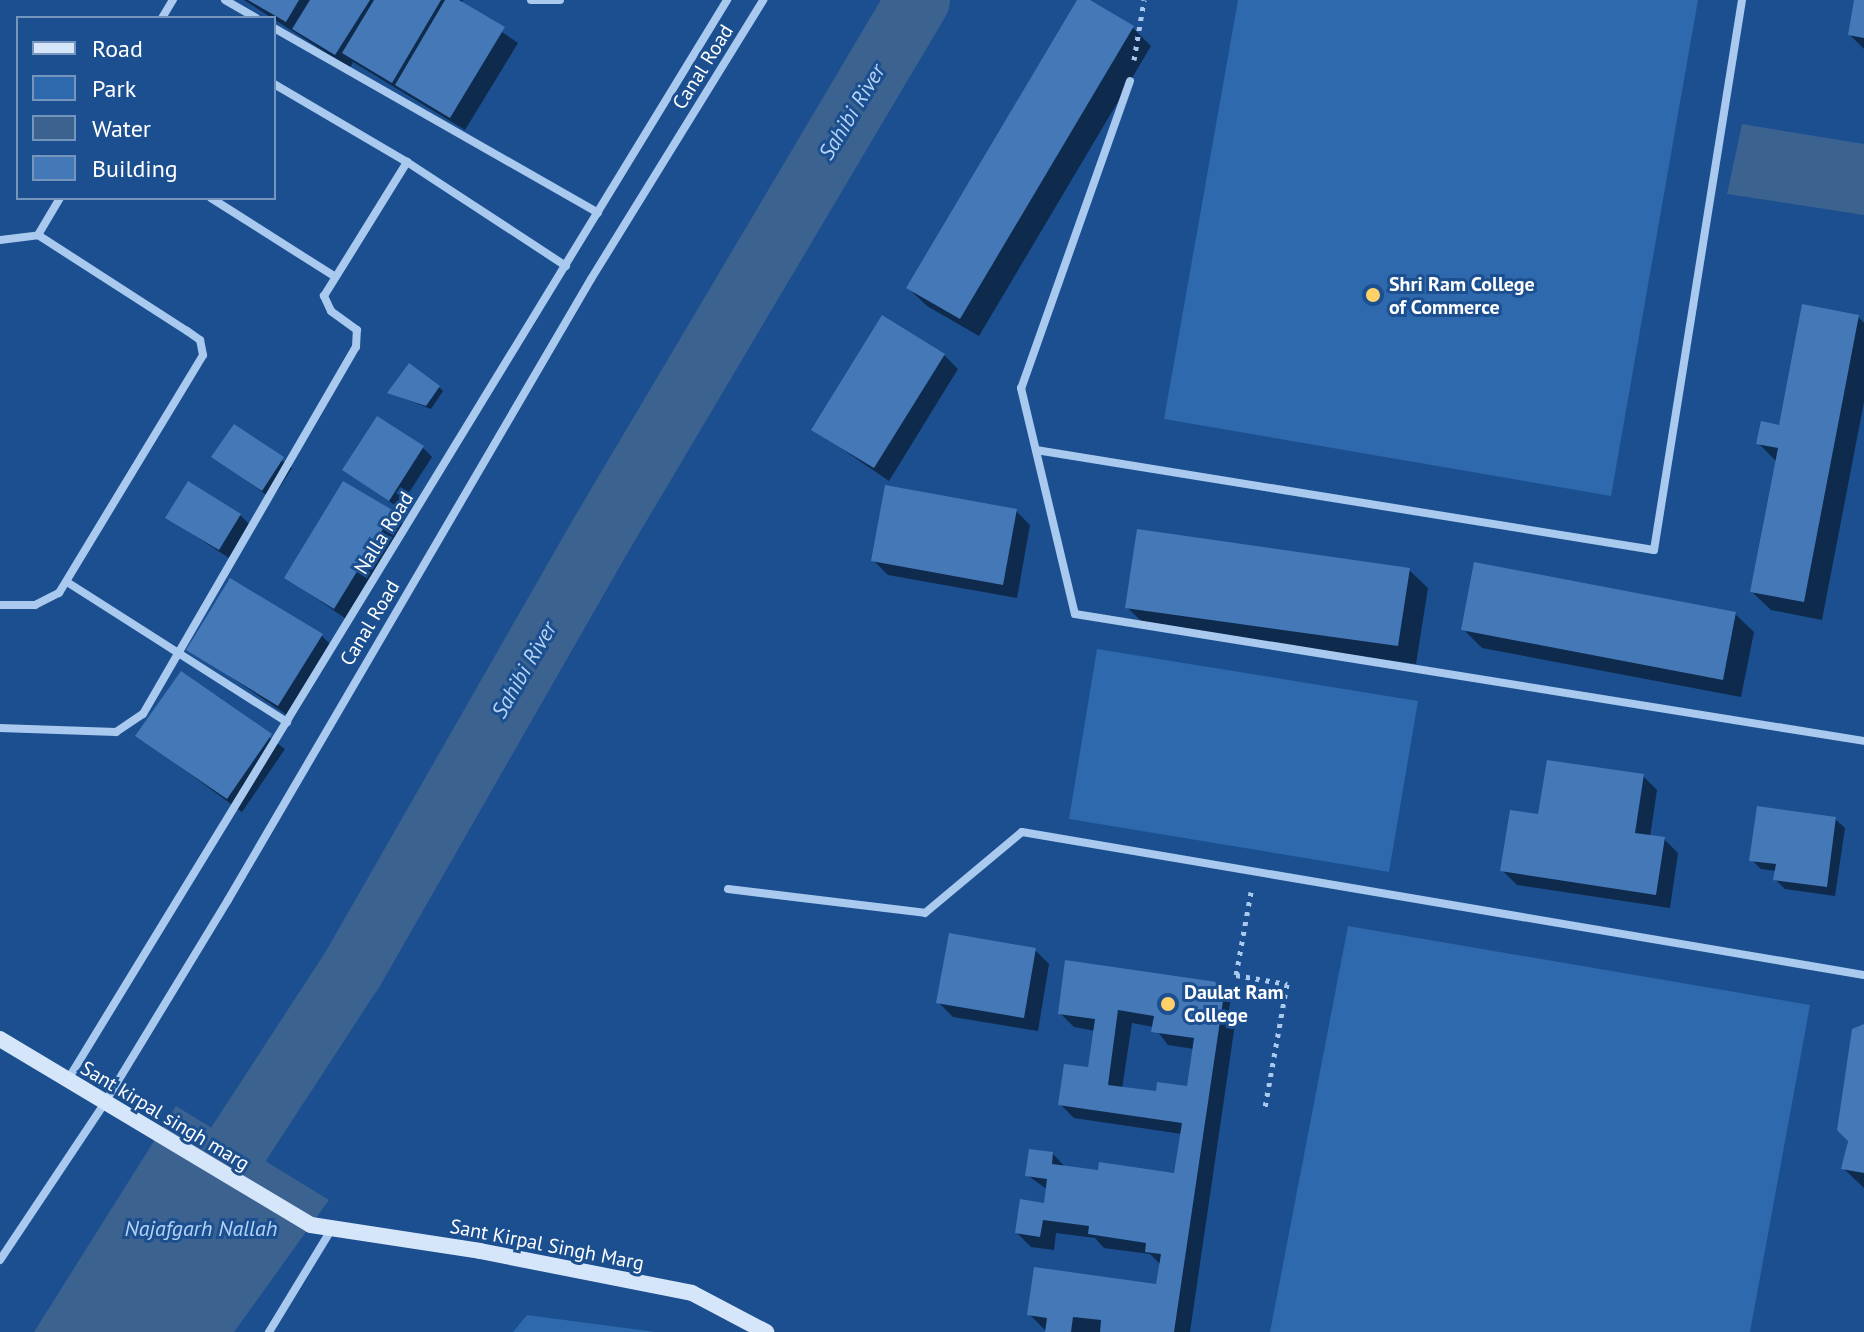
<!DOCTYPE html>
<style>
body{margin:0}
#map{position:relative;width:1864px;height:1332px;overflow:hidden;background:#1b4f8f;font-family:"PT Sans",sans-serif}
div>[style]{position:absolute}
.green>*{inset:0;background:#2e69ad}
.water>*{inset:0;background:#3c6290}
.shadow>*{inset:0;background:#0007}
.river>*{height:64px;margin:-32px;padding:0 32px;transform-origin:32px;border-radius:32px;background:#3c6290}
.building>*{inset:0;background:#4478b7}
.path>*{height:5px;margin-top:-2.5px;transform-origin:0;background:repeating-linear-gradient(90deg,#a9c9ee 0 4px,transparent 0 10px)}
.street>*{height:8px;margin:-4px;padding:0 4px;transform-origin:4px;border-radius:4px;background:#a9c9ee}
.secondary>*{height:16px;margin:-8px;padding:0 8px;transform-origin:8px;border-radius:8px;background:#d6e6fa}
.dots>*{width:22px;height:22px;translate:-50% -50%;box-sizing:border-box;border:4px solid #1b4f8f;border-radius:50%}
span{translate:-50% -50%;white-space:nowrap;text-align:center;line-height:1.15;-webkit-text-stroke:6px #1b4f8f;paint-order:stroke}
.street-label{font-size:20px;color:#fff}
.poi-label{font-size:20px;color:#fff;font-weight:700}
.left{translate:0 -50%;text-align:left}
.water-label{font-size:22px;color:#b5d3f5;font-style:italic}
.legend{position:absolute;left:16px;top:16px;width:260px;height:184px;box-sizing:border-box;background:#1b4f8f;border:2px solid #7695bc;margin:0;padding:10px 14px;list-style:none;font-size:24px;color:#fff}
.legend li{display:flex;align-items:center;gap:16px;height:40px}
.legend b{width:40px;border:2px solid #7695bc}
</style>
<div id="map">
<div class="green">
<div style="clip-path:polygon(1238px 0,1698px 0,1611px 496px,1164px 419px)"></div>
<div style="clip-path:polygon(1097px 649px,1418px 701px,1389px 872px,1069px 819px)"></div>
<div style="clip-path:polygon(1348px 926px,1810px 1005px,1750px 1332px,1270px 1332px)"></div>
<div style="clip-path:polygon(527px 1315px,656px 1332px,513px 1332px)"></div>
</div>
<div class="water">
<div style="clip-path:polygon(1742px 124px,1864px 144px,1864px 215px,1727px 194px)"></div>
<div style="clip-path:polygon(176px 1106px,329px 1200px,234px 1332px,34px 1332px)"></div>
</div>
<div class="shadow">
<div style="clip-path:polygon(244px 0,463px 0,461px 4px,518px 43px,465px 130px,353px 62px,350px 68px)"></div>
<div style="clip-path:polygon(1080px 0,1133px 28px,1151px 46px,979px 336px,927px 306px,908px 288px)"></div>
<div style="clip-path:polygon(1857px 0,1864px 0,1864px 49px,1850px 35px)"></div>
<div style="clip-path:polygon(1858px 317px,1864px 323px,1864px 402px,1822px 620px,1771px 610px,1752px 592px,1777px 462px,1758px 443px,1781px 427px)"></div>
<div style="clip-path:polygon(944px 355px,958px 369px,889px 481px,813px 429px)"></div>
<div style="clip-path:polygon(439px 387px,443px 391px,431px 409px,390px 393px)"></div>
<div style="clip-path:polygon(234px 427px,292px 468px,272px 499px,214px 457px)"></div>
<div style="clip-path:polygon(423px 448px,432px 457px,399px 508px,344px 470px)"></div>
<div style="clip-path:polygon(1016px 511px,1030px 525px,1017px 598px,888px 575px,873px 560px)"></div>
<div style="clip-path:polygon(392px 513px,406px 527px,349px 621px,287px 578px)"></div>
<div style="clip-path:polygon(240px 515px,249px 524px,229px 558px,168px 518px)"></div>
<div style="clip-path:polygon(1409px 570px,1428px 588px,1416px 664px,1146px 626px,1127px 607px)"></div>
<div style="clip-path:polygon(1735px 614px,1754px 632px,1741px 697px,1482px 648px,1463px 629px)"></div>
<div style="clip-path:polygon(321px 635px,335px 649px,293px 719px,189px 649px)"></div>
<div style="clip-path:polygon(181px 674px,285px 749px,242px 812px,138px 736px)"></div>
<div style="clip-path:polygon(1643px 776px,1657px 790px,1650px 837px,1664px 839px,1678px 853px,1670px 908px,1517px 885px,1502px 870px,1540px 816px)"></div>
<div style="clip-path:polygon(1835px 819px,1845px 828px,1835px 896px,1785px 889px,1776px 880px,1777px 871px,1761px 869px,1752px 860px)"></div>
<div style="clip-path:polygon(1035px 950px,1049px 964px,1038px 1031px,953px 1017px,939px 1003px)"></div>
<div style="clip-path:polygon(evenodd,1216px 984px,1231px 998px,1229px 1009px,1236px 1017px,1190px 1332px,1047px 1332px,1030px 1315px,1158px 1287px,1161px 1265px,1150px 1254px,1104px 1248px,1095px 1238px,1056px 1233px,1054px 1250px,1031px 1247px,1017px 1233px,1045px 1205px,1048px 1190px,1027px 1175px,1053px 1154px,1066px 1168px,1176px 1175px,1182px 1134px,1074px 1118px,1060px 1104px,1089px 1069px,1095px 1031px,1074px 1027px,1060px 1013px,1216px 984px,1132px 1023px,1154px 1027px,1168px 1045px,1194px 1049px,1188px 1088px,1157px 1094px,1122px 1089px,1132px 1023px)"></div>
<div style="clip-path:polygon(1864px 1026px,1864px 1188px,1844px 1169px)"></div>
</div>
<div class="river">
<div style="left:116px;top:1332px;width:430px;rotate:-56.9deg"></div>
<div style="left:351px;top:972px;width:503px;rotate:-60.23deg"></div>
<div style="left:601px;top:535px;width:622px;rotate:-59.35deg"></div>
</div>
<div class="building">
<div style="clip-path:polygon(248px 0,299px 0,286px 22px)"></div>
<div style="clip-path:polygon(310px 0,370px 0,335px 55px,292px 29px)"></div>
<div style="clip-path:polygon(374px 0,441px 0,392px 83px,342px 53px)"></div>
<div style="clip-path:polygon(445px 0,459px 0,505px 27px,450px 118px,395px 85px)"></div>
<div style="clip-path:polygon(1077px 0,1090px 0,1134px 26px,960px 319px,906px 288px)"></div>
<div style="clip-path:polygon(1854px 0,1864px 0,1864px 38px,1848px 35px)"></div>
<div style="clip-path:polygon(1802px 304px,1859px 315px,1804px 602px,1750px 592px,1778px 448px,1756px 444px,1761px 421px,1779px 425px)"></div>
<div style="clip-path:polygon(882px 315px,945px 354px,874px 468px,811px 430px)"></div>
<div style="clip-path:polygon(409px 363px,440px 386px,426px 406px,387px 393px)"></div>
<div style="clip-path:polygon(377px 416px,424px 446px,389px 501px,342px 470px)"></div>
<div style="clip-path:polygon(234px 424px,284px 457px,262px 491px,211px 457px)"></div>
<div style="clip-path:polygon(188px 481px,241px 514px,219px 550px,165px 518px)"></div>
<div style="clip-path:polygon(343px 481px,394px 511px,334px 609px,284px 578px)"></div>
<div style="clip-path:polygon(885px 485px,1017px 509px,1003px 585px,871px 561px)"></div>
<div style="clip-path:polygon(1137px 529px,1410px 568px,1398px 646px,1125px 608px)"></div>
<div style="clip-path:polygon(1474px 562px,1736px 612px,1723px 680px,1461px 630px)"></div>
<div style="clip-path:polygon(230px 578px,323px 634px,278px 706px,186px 650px)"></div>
<div style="clip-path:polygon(181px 671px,272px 734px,227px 799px,135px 736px)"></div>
<div style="clip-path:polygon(1547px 760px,1644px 774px,1635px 833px,1665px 837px,1656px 895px,1500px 871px,1510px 810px,1538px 814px)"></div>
<div style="clip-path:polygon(1757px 806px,1836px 817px,1827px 887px,1773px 880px,1776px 864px,1749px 861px)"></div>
<div style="clip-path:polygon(949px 933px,1036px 948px,1024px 1018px,936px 1003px)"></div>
<div style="clip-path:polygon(evenodd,1065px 960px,1217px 982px,1215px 999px,1223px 1001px,1174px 1332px,1100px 1332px,1101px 1320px,1073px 1317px,1071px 1332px,1045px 1332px,1047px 1318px,1027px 1315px,1034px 1267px,1156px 1284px,1161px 1254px,1145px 1252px,1146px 1243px,1088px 1234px,1089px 1226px,1043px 1220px,1040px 1237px,1015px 1233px,1020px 1199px,1044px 1203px,1047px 1179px,1025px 1176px,1029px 1149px,1053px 1152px,1052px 1164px,1098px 1170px,1099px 1162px,1174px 1173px,1182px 1123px,1058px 1105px,1064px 1064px,1088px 1067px,1095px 1019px,1058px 1014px,1065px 960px,1118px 1010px,1154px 1016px,1151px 1032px,1194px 1038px,1187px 1086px,1157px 1082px,1156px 1091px,1108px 1085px,1118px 1010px)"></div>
<div style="clip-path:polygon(1864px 1024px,1864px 1173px,1841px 1169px,1848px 1141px,1837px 1130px,1852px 1029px)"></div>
</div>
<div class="path">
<div style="left:1134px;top:60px;width:61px;rotate:-80.5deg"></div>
<div style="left:1251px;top:892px;width:84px;rotate:100.2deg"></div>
<div style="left:1236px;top:975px;width:52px;rotate:10deg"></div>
<div style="left:1287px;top:984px;width:126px;rotate:100.1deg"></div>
</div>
<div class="street">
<div style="left:225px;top:0;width:36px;rotate:30deg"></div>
<div style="left:531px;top:0;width:29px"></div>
<div style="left:162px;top:18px;width:21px;rotate:-59deg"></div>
<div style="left:274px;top:28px;width:373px;rotate:29.7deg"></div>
<div style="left:1130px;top:81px;width:326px;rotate:109.5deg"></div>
<div style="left:1021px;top:388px;width:232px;rotate:76.6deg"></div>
<div style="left:1075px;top:614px;width:799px;rotate:9.14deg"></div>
<div style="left:274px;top:84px;width:154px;rotate:30.4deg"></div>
<div style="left:407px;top:162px;width:190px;rotate:33.2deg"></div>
<div style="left:211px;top:198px;width:146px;rotate:32.4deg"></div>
<div style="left:0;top:240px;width:38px;rotate:-7deg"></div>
<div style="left:38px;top:235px;width:43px;rotate:-59.3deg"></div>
<div style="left:1036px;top:450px;width:626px;rotate:9.19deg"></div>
<div style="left:1654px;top:550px;width:557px;rotate:-80.91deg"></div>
<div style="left:67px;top:582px;width:261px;rotate:32.5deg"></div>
<div style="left:0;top:605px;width:35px"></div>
<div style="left:35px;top:605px;width:27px;rotate:-27deg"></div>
<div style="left:59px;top:593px;width:278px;rotate:-58.8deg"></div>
<div style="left:203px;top:355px;width:15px;rotate:-101deg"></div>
<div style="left:200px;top:340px;width:16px;rotate:-145deg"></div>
<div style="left:187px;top:331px;width:177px;rotate:-147.2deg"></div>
<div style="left:0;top:728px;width:116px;rotate:2deg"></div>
<div style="left:116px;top:732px;width:32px;rotate:-34deg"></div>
<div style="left:143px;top:714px;width:424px;rotate:-59.9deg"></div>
<div style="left:356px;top:347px;width:17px;rotate:-87deg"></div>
<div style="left:357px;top:330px;width:32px;rotate:-144deg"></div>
<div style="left:331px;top:311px;width:17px;rotate:-115deg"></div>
<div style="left:324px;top:296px;width:158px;rotate:-58.2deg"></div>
<div style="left:728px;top:889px;width:198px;rotate:6.9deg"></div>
<div style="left:925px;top:913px;width:126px;rotate:-39.9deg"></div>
<div style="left:1022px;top:832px;width:854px;rotate:9.64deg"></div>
<div style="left:67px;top:1081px;width:1267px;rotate:-58.59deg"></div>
<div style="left:0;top:1260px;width:187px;rotate:-56.3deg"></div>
<div style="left:104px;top:1104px;width:239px;rotate:-58.7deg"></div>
<div style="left:228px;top:900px;width:719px;rotate:-59.69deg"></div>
<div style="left:591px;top:279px;width:328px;rotate:-58.3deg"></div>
<div style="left:269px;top:1332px;width:119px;rotate:-58.7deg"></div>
</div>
<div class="secondary">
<div style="left:0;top:1039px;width:362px;rotate:30.9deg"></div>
<div style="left:311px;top:1225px;width:171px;rotate:8.7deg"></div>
<div style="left:480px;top:1251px;width:216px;rotate:11.2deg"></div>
<div style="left:692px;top:1293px;width:84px;rotate:27.8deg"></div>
</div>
<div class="dots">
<div style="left:1373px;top:295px;background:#ffd166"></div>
<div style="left:1168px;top:1004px;background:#ffd166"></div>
</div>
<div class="street-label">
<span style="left:703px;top:67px;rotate:-58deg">Canal Road</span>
<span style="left:384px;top:533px;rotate:-58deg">Nalla Road</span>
<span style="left:370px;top:623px;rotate:-59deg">Canal Road</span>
<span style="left:165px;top:1116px;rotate:31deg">Sant kirpal singh marg</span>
<span style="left:547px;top:1245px;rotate:11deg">Sant Kirpal Singh Marg</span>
</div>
<div class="poi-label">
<span class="left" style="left:1389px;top:296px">Shri Ram College<br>of Commerce</span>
<span class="left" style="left:1184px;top:1004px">Daulat Ram<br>College</span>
</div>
<div class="water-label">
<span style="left:852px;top:112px;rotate:-59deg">Sahibi River</span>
<span style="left:524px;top:670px;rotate:-60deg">Sahibi River</span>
<span style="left:201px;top:1229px">Najafgarh Nallah</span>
</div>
<ul class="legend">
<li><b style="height:10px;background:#d6e6fa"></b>Road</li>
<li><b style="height:22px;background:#2e69ad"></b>Park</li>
<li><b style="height:22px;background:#3c6290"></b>Water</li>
<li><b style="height:22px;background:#4478b7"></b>Building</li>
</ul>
</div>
